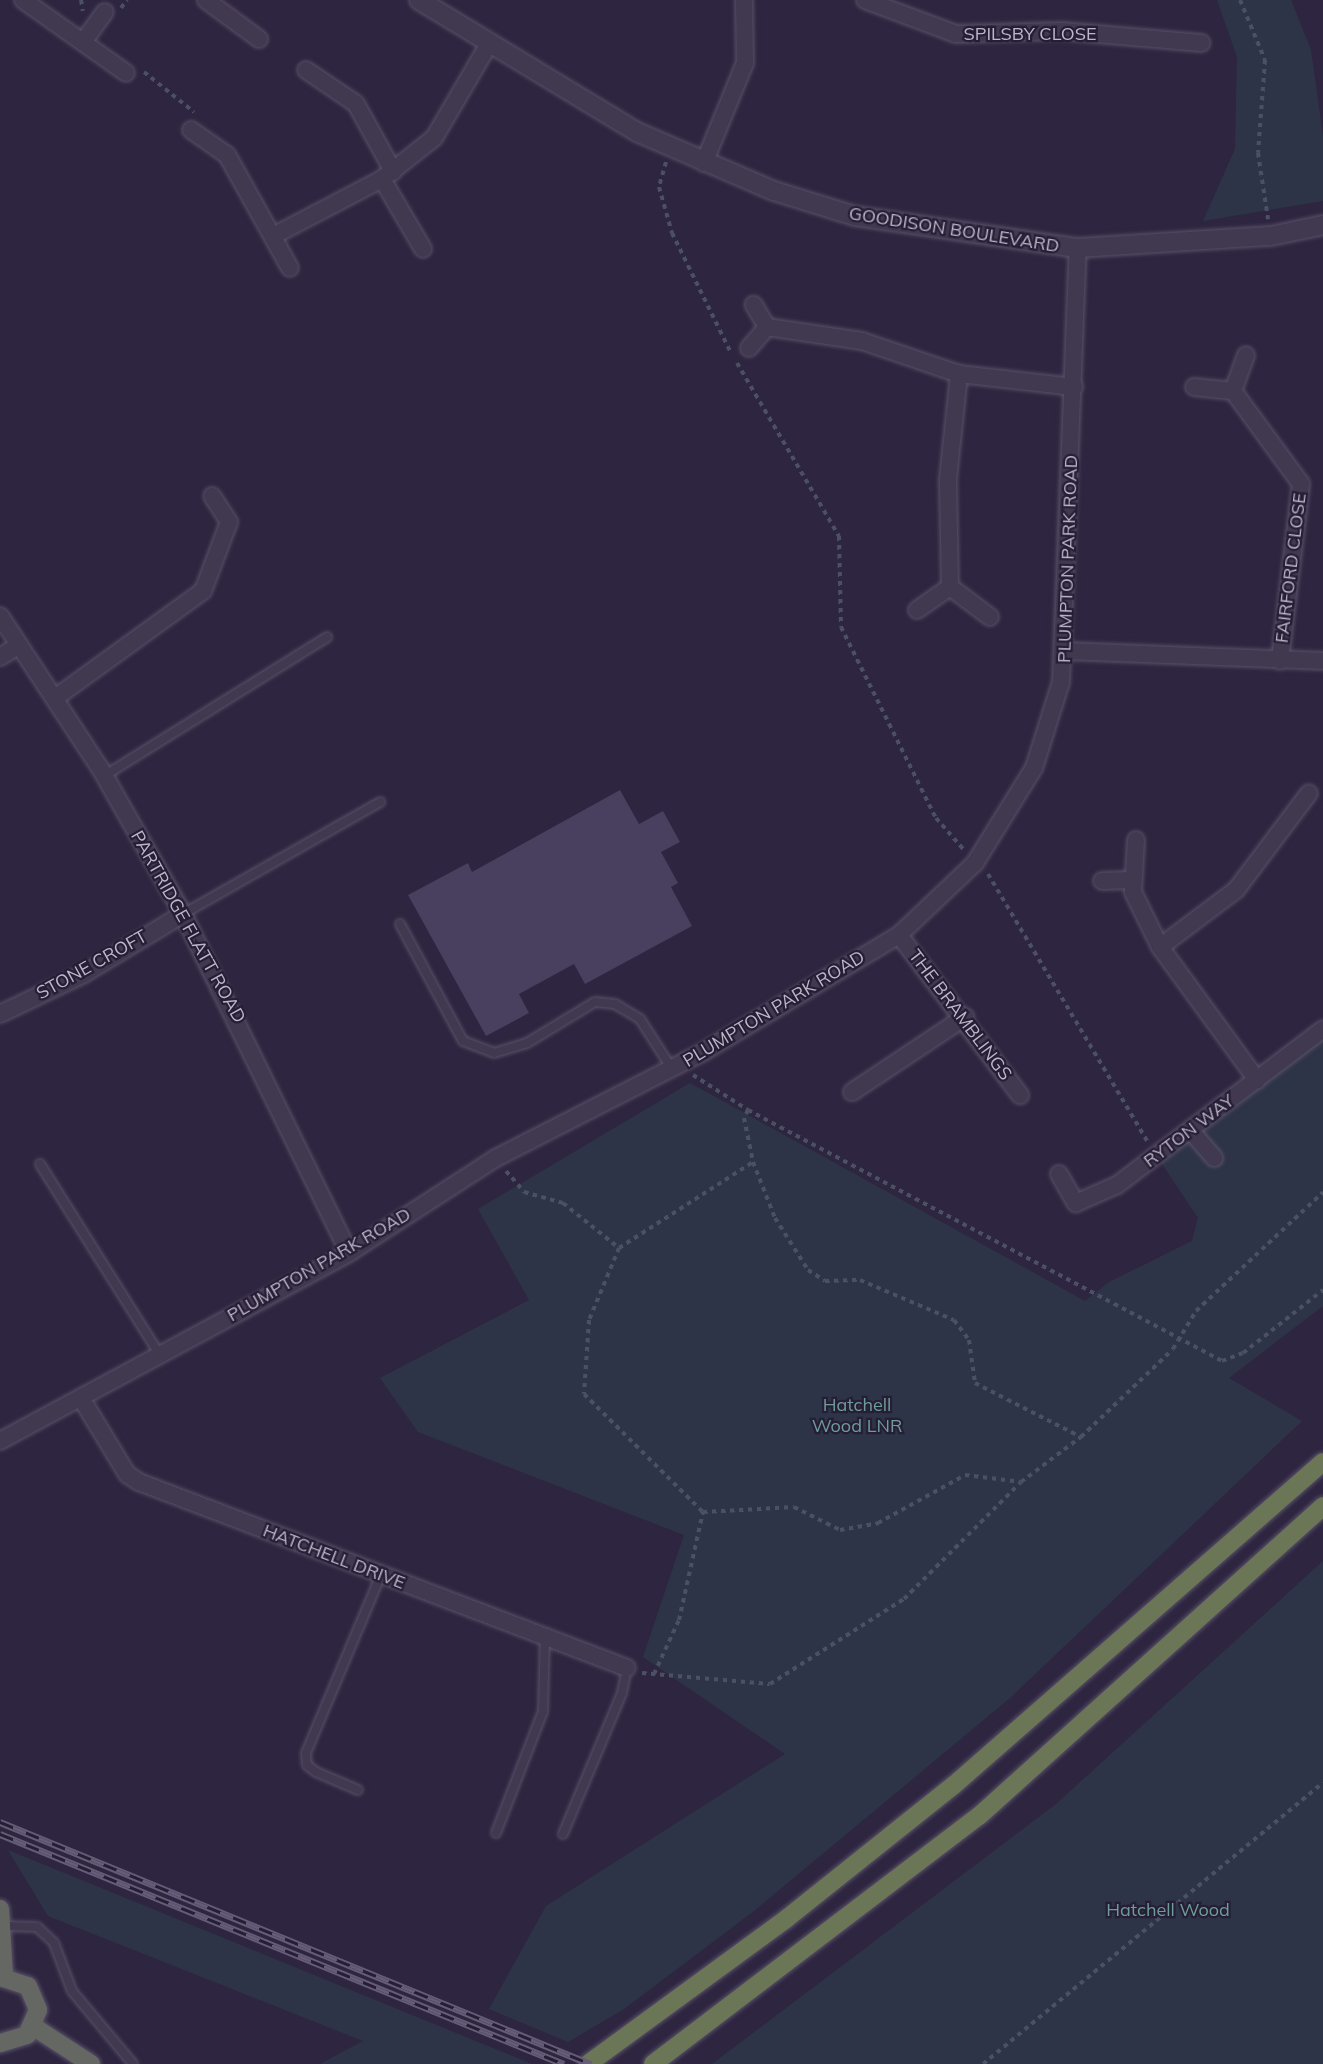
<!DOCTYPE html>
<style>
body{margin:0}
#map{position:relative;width:1323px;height:2064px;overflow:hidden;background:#2e2540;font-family:Mulish,sans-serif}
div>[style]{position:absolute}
.green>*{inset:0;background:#2d3448}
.building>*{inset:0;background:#493f5e}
.path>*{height:4px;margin-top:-2px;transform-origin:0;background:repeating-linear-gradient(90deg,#4c5064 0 4.5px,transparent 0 9px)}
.roads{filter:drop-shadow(0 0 2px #595168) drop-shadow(0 0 2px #595168)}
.service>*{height:8px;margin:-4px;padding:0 4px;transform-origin:4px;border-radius:4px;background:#413950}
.minor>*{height:16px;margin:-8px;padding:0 8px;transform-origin:8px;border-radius:8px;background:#413950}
.tertiary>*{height:18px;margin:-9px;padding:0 9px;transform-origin:9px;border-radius:9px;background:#413950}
.trunk>*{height:18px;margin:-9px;padding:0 9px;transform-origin:9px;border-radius:9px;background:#656763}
.motorway>*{height:18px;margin:-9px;padding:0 9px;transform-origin:9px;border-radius:9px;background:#6b7656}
.rail>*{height:7px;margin-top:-3.5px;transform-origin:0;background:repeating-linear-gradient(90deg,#261e35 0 14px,#655c77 0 28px);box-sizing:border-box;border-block:2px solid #655c77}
span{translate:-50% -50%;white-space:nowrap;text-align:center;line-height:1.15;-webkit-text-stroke:4.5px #261e35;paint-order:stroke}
.street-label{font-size:18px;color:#bdb6cb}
.park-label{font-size:18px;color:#6d9c9a}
</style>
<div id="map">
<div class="green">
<div style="clip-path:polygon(1217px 0,1291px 0,1311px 50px,1323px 136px,1323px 201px,1203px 221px,1235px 149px,1237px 57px)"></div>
<div style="clip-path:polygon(1323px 1029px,1323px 1306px,1229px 1378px,1302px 1421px,1010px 1698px,754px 1911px,624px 2009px,568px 2042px,489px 2009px,546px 1906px,785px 1754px,643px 1657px,684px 1535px,418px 1432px,380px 1378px,529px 1300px,478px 1209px,690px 1083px,1085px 1301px,1109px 1282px,1192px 1241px,1198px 1218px,1160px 1161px)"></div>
<div style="clip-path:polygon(1323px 1561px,1323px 2064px,712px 2064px,1056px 1804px)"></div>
<div style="clip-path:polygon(8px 1850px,532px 2064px,320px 2064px,363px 2041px,48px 1916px)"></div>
</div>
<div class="building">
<div style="clip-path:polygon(620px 790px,639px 824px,663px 811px,680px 842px,661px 852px,678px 883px,671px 887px,692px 926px,585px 984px,574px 964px,519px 994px,529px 1013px,486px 1036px,408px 895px,468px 863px,472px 872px)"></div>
</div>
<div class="path">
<div style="left:81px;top:0;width:11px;rotate:80deg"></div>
<div style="left:1240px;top:0;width:65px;rotate:67.4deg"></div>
<div style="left:1265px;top:60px;width:93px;rotate:94.3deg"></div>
<div style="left:1258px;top:153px;width:67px;rotate:81.4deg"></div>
<div style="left:121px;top:8px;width:10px;rotate:-53deg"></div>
<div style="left:144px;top:72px;width:64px;rotate:38.7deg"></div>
<div style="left:666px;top:162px;width:26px;rotate:106deg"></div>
<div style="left:659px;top:187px;width:48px;rotate:74.2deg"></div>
<div style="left:672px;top:233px;width:131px;rotate:63.8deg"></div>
<div style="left:737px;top:363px;width:201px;rotate:59.5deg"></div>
<div style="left:839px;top:536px;width:91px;rotate:88.7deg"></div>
<div style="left:841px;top:627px;width:213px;rotate:63.6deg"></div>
<div style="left:936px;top:818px;width:43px;rotate:48.8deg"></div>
<div style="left:988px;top:874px;width:311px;rotate:59.2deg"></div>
<div style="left:693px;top:1075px;width:65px;rotate:32.5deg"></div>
<div style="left:748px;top:1110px;width:536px;rotate:27.9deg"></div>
<div style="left:1222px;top:1361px;width:22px;rotate:-21deg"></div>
<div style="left:1243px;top:1353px;width:102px;rotate:-38.2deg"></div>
<div style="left:748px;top:1110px;width:9px;rotate:117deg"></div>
<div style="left:744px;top:1118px;width:45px;rotate:78.4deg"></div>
<div style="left:753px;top:1162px;width:60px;rotate:68.6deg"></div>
<div style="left:775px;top:1218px;width:62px;rotate:57.6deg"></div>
<div style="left:808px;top:1270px;width:20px;rotate:33deg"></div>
<div style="left:825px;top:1281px;width:35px;rotate:-2deg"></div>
<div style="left:860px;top:1280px;width:102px;rotate:23.1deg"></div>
<div style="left:954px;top:1320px;width:25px;rotate:53deg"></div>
<div style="left:969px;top:1340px;width:43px;rotate:82.1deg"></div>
<div style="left:975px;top:1383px;width:119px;rotate:27deg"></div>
<div style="left:506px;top:1171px;width:28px;rotate:49deg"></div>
<div style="left:524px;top:1192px;width:41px;rotate:15.8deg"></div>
<div style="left:563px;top:1203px;width:72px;rotate:38.8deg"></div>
<div style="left:619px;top:1248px;width:78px;rotate:112.6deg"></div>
<div style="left:589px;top:1320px;width:74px;rotate:93.9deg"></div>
<div style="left:584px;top:1394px;width:168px;rotate:44.8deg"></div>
<div style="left:703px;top:1512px;width:91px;rotate:-3.1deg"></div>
<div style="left:794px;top:1507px;width:51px;rotate:26.6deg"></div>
<div style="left:840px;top:1530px;width:39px;rotate:-10deg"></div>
<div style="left:878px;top:1523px;width:99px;rotate:-28.9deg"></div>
<div style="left:965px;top:1475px;width:56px;rotate:7.1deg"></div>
<div style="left:1021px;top:1482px;width:75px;rotate:-36.9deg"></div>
<div style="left:1081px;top:1437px;width:127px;rotate:-43.7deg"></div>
<div style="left:1173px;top:1349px;width:44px;rotate:-58.8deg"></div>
<div style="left:1196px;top:1311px;width:174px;rotate:-43.1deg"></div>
<div style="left:619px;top:1248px;width:159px;rotate:-32.7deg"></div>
<div style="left:642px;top:1673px;width:128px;rotate:4.9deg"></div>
<div style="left:770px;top:1684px;width:159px;rotate:-32.4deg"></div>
<div style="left:904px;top:1599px;width:165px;rotate:-45deg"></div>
<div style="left:654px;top:1674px;width:60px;rotate:-65.2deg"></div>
<div style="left:679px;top:1620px;width:111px;rotate:-77.5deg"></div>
<div style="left:983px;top:2064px;width:441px;rotate:-39.6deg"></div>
</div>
<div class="roads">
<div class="service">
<div style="left:104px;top:776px;width:263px;rotate:-31.9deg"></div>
<div style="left:183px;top:914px;width:227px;rotate:-29.6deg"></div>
<div style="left:400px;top:924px;width:133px;rotate:61.7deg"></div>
<div style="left:463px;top:1041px;width:33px;rotate:21deg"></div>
<div style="left:494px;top:1053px;width:34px;rotate:-17deg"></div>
<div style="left:527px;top:1043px;width:79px;rotate:-31.1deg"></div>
<div style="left:595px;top:1002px;width:20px;rotate:6deg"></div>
<div style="left:615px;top:1004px;width:29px;rotate:31deg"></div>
<div style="left:640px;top:1019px;width:59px;rotate:57.4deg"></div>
<div style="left:40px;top:1164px;width:226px;rotate:57.9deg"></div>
<div style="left:358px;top:1790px;width:46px;rotate:-156.8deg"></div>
<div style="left:316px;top:1772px;width:11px;rotate:-142deg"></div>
<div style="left:307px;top:1765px;width:12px;rotate:-95deg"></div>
<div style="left:306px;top:1753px;width:193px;rotate:-67.2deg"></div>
<div style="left:496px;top:1833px;width:131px;rotate:-68.9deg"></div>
<div style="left:543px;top:1711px;width:74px;rotate:-88.5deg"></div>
<div style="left:563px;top:1834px;width:153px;rotate:-67.3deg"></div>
<div style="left:622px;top:1693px;width:25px;rotate:-79deg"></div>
<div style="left:5px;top:1926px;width:32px;rotate:2deg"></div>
<div style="left:37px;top:1927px;width:23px;rotate:43deg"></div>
<div style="left:54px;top:1943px;width:51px;rotate:69.4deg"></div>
<div style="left:72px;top:1991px;width:95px;rotate:50.1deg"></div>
</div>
<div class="minor">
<div style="left:23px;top:0;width:126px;rotate:35.3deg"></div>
<div style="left:206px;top:0;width:66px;rotate:36.3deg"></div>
<div style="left:865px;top:0;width:97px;rotate:20.5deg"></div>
<div style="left:956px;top:34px;width:106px;rotate:-1.6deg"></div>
<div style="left:1062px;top:31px;width:140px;rotate:4.9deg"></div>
<div style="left:83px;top:42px;width:37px;rotate:-54deg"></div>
<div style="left:306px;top:70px;width:60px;rotate:34.2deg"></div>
<div style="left:356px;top:104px;width:77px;rotate:61.1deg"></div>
<div style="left:191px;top:130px;width:44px;rotate:34.8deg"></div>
<div style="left:227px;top:155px;width:129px;rotate:60.9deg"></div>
<div style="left:704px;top:163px;width:108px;rotate:-67.7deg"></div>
<div style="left:745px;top:63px;width:63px;rotate:-90.9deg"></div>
<div style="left:382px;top:179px;width:81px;rotate:59.6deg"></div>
<div style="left:273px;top:236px;width:123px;rotate:-27.6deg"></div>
<div style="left:382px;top:179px;width:66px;rotate:-38.3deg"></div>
<div style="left:434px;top:138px;width:109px;rotate:-59.7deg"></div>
<div style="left:767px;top:327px;width:96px;rotate:8.4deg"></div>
<div style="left:862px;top:341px;width:102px;rotate:18.8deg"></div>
<div style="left:959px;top:374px;width:116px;rotate:6.4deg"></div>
<div style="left:749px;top:348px;width:28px;rotate:-49deg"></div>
<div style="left:767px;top:327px;width:26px;rotate:-121deg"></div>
<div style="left:1194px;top:387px;width:39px;rotate:6deg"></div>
<div style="left:1233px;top:391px;width:38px;rotate:-70deg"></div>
<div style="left:1233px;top:391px;width:115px;rotate:53.8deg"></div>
<div style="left:1301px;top:484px;width:178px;rotate:96.8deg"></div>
<div style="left:950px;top:587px;width:108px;rotate:-91.1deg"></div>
<div style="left:948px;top:479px;width:106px;rotate:-84deg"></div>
<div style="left:917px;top:610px;width:40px;rotate:-34.9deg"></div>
<div style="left:950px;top:587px;width:50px;rotate:36.9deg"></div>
<div style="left:0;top:616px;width:182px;rotate:56.7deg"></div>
<div style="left:100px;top:768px;width:168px;rotate:60.4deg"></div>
<div style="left:183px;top:914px;width:377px;rotate:63.9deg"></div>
<div style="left:1066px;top:651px;width:257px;rotate:2.2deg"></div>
<div style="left:0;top:657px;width:22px;rotate:-32deg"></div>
<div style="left:55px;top:698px;width:183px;rotate:-35.9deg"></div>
<div style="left:203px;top:591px;width:74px;rotate:-69.4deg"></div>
<div style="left:229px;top:522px;width:31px;rotate:-123deg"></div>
<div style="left:1136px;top:840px;width:52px;rotate:93.3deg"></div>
<div style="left:1133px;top:892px;width:61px;rotate:63.9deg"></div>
<div style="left:1160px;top:947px;width:165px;rotate:53.9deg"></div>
<div style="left:1102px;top:881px;width:29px;rotate:-2deg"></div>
<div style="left:899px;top:935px;width:201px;rotate:52.9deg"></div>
<div style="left:1160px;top:947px;width:95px;rotate:-36.9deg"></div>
<div style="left:1236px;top:890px;width:121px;rotate:-53deg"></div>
<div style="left:0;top:1014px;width:93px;rotate:-25.5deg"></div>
<div style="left:84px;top:974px;width:116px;rotate:-31.2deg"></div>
<div style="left:852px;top:1092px;width:136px;rotate:-33.6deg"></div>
<div style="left:1190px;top:1130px;width:37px;rotate:49deg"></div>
<div style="left:1059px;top:1174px;width:34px;rotate:60deg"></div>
<div style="left:1076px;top:1203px;width:45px;rotate:-23.7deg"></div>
<div style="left:1117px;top:1185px;width:258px;rotate:-37.1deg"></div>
<div style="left:81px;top:1398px;width:89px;rotate:58.8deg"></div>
<div style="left:127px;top:1474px;width:14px;rotate:34deg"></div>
<div style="left:139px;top:1482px;width:522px;rotate:20.86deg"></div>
<div style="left:0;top:1441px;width:396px;rotate:-28.3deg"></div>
<div style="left:349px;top:1253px;width:175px;rotate:-32.9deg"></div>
<div style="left:496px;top:1158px;width:235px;rotate:-27.1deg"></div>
<div style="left:705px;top:1051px;width:226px;rotate:-30.9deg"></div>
<div style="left:899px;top:935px;width:105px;rotate:-43.5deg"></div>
<div style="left:975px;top:863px;width:112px;rotate:-58.2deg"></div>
<div style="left:1034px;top:768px;width:90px;rotate:-72.6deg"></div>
<div style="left:1061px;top:682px;width:434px;rotate:-87.8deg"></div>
</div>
<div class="tertiary">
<div style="left:419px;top:0;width:255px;rotate:31.2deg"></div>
<div style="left:637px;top:132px;width:149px;rotate:23.3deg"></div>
<div style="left:774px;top:191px;width:85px;rotate:17.2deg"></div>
<div style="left:855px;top:216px;width:225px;rotate:8.2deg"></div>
<div style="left:1078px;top:248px;width:193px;rotate:-3.6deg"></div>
<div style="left:1271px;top:236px;width:53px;rotate:-11.9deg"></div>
</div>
<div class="trunk">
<div style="left:0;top:1909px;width:68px;rotate:86.6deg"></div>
<div style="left:0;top:1977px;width:29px;rotate:18deg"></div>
<div style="left:28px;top:1986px;width:26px;rotate:67deg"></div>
<div style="left:38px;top:2010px;width:27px;rotate:114deg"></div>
<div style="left:27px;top:2035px;width:28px;rotate:163deg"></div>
<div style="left:34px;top:2027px;width:68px;rotate:33deg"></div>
</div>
<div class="motorway">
<div style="left:588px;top:2064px;width:245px;rotate:-36.2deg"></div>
<div style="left:786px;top:1919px;width:215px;rotate:-38.6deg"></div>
<div style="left:954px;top:1785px;width:490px;rotate:-41.2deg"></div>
<div style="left:653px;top:2064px;width:410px;rotate:-37.3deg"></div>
<div style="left:979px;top:1816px;width:463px;rotate:-42deg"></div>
</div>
</div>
<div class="rail">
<div style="left:0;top:1822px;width:639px;rotate:22.27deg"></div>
<div style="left:0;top:1834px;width:609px;rotate:22.19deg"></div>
</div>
<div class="street-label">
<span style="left:1030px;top:34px">SPILSBY CLOSE</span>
<span style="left:954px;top:230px;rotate:9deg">GOODISON BOULEVARD</span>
<span style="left:1068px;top:559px;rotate:-88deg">PLUMPTON PARK ROAD</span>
<span style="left:1291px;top:568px;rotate:-83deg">FAIRFORD CLOSE</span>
<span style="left:188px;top:927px;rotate:61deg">PARTRIDGE FLATT ROAD</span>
<span style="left:92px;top:965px;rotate:-29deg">STONE CROFT</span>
<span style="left:774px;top:1009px;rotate:-31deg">PLUMPTON PARK ROAD</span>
<span style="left:960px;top:1015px;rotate:53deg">THE BRAMBLINGS</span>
<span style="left:1189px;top:1131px;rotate:-37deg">RYTON WAY</span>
<span style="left:319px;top:1265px;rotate:-30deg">PLUMPTON PARK ROAD</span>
<span style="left:334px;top:1557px;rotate:21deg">HATCHELL DRIVE</span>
</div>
<div class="park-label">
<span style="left:857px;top:1416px">Hatchell<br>Wood LNR</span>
<span style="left:1168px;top:1910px">Hatchell Wood</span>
</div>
</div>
